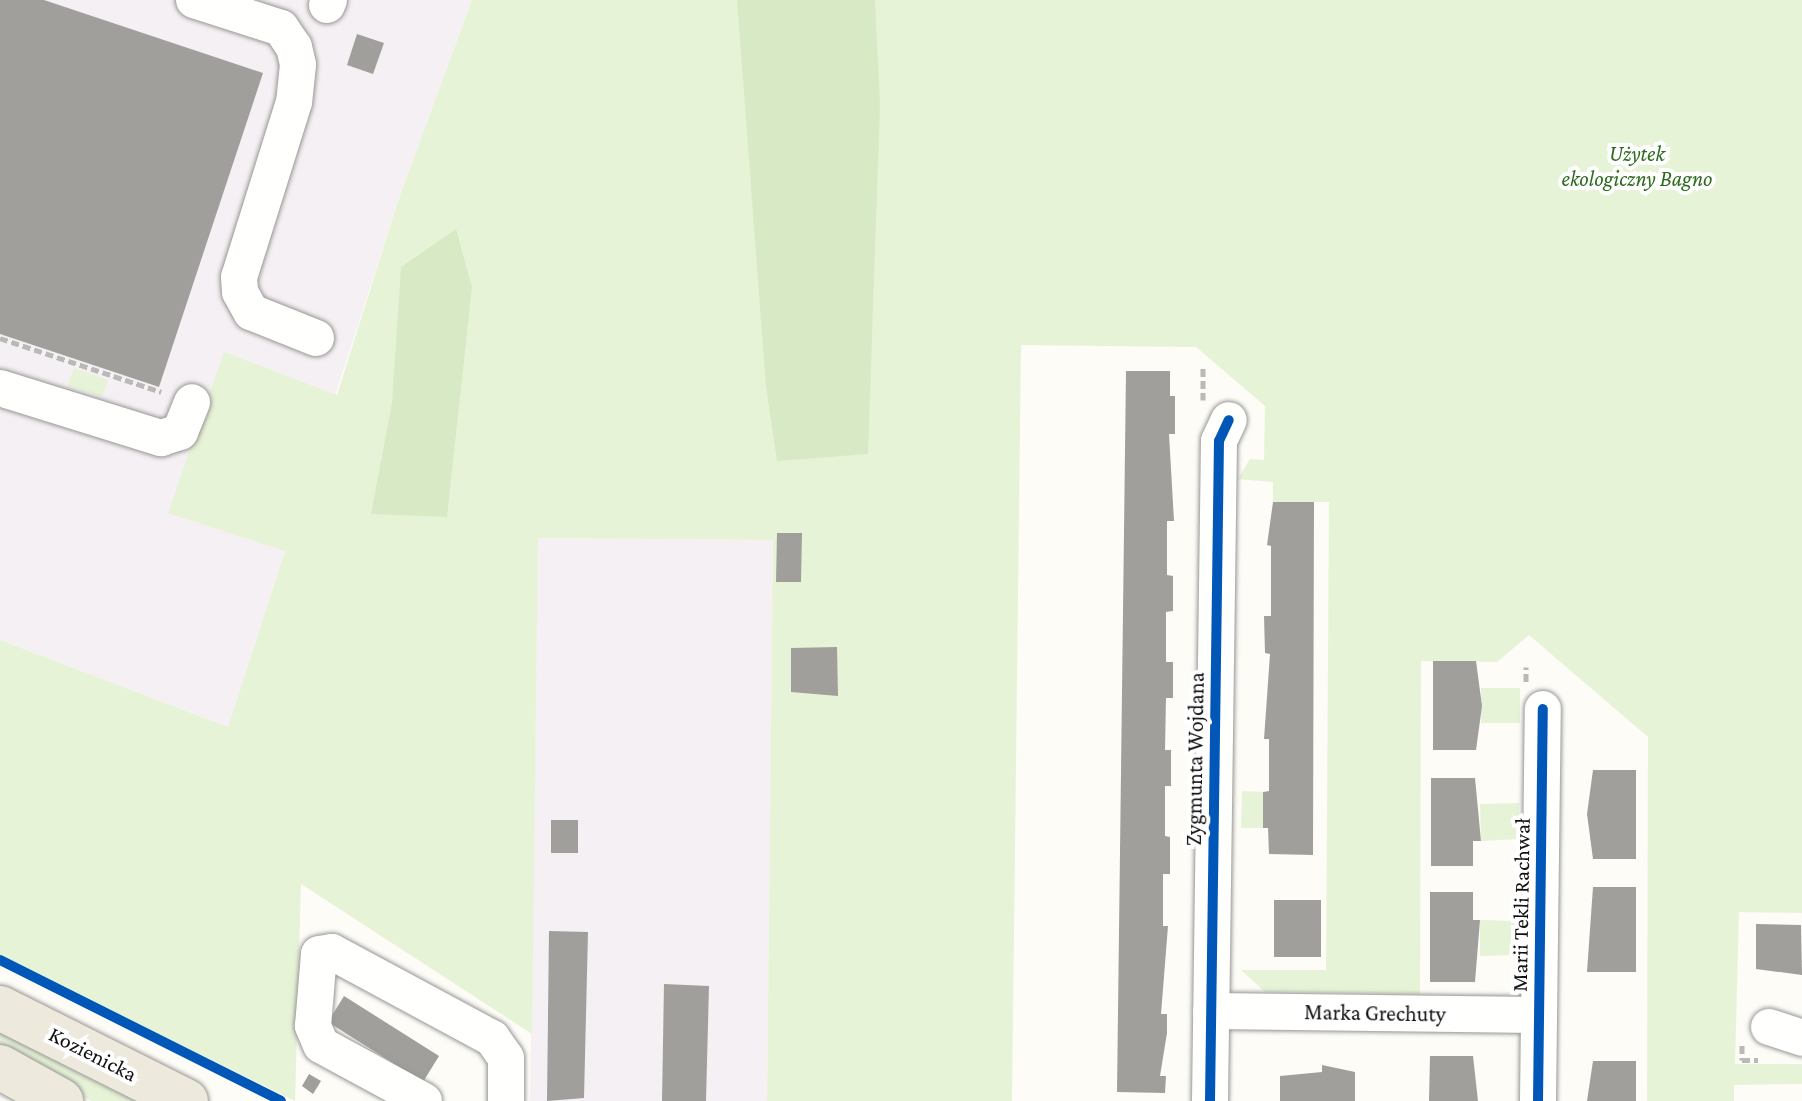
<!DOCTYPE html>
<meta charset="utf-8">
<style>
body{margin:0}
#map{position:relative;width:1802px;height:1101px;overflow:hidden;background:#fdfcf7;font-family:"Crimson Pro",serif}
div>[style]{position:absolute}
.industrial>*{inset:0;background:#f5f0f3}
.green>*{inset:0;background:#e7f3d7}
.forest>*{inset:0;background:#d8eac5}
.building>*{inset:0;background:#a19f9c}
.path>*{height:5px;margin-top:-2.5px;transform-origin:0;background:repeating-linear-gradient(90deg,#b9b9b8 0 8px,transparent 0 12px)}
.roads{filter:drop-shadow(0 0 2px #979795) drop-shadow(0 0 2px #979795)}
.minor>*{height:36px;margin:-18px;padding:0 18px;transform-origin:18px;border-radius:18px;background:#fffffe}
.major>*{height:44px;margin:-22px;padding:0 22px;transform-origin:22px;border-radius:22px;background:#ede9dc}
.cycleway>*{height:10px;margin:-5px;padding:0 5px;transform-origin:5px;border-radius:5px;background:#0057b8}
span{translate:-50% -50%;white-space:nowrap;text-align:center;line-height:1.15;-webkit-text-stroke:8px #fff;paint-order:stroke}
.park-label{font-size:22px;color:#2f6b1f;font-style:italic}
.street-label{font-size:22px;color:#111}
</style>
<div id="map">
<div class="industrial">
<div style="clip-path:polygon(0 0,472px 0,398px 201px,228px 727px,0 640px)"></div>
<div style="clip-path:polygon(538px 538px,773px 540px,767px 1101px,530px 1101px)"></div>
</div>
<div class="green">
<div style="clip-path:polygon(472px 0,1802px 0,1802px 913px,1739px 912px,1735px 1064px,1802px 1064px,1802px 1084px,1734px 1085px,1734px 1101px,1647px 1101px,1648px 737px,1529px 635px,1497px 662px,1421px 661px,1420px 994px,1265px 992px,1241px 970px,1326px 970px,1329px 502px,1273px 502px,1273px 482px,1238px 479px,1250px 459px,1264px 460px,1265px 406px,1196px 347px,1021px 345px,1012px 1101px,767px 1101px,773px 540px,538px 538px,532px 1034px,301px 884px,295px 1101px,0 957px,0 640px,228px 727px,285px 551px,168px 513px,224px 352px,337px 395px,398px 201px)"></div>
<div style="clip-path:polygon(74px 368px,108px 380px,102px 397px,68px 386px)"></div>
<div style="clip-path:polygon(1481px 688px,1520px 688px,1520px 723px,1481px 723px)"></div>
<div style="clip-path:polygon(1242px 791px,1263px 792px,1263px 828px,1241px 828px)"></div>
<div style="clip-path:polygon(1519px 803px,1519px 839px,1481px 841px,1480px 804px)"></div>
<div style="clip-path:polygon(1480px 920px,1518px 921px,1518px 955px,1480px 956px)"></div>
<div style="clip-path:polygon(0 1030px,144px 1101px,91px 1101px,0 1048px)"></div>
</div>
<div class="forest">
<div style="clip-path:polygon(737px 0,875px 0,880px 104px,868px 454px,777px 461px,766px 387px)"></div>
<div style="clip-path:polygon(456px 229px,472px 287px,447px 517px,371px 514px,392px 403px,401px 267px)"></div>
</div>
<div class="building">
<div style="clip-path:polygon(0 0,44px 0,263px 73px,159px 387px,0 334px)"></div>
<div style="clip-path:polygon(357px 34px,384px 43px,373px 74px,347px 65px)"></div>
<div style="clip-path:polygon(1126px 371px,1170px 371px,1170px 396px,1175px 396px,1175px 434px,1169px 434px,1174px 521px,1167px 521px,1167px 575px,1173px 576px,1173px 611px,1166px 612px,1166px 662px,1173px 662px,1173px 698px,1166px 698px,1165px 750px,1171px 750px,1171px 786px,1165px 786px,1165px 836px,1170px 837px,1170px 874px,1163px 874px,1163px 926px,1168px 926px,1161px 1014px,1167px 1014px,1167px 1033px,1160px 1076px,1166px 1076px,1165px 1093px,1117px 1092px)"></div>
<div style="clip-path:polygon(1273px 502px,1314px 502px,1313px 855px,1269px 854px,1268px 828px,1263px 828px,1263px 792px,1269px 791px,1269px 739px,1264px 739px,1270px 654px,1265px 653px,1264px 616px,1271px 616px,1271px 546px,1267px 545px)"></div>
<div style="clip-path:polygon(777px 533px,802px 533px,801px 582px,776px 582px)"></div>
<div style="clip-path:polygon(837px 647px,838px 696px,791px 692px,791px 648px)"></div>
<div style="clip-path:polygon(1433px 661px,1476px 661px,1482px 706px,1476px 750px,1433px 750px)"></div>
<div style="clip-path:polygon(1593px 770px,1636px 770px,1636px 859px,1593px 859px,1587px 814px)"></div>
<div style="clip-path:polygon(1431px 778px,1475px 778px,1481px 841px,1473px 841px,1473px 866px,1431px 866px)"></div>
<div style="clip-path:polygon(551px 820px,578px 820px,578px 853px,551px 853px)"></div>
<div style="clip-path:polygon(1593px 887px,1636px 887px,1636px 972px,1587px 972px)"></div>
<div style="clip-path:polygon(1430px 892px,1473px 892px,1473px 920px,1480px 920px,1475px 982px,1430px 982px)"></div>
<div style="clip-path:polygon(1274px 900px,1321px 900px,1321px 957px,1274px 957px)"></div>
<div style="clip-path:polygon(1756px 924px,1801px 925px,1802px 975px,1756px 969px)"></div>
<div style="clip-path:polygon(549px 931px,588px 932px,584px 1098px,547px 1101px)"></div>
<div style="clip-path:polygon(664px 984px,709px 986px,706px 1101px,662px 1101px)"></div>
<div style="clip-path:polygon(344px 996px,439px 1056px,423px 1082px,328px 1022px)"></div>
<div style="clip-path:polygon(1430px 1056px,1473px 1056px,1478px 1101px,1429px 1101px)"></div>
<div style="clip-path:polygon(1593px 1061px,1636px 1061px,1636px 1101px,1587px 1101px)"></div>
<div style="clip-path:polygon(1322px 1065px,1355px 1072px,1355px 1101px,1280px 1101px,1280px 1076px,1322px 1072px)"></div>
<div style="clip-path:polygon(309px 1074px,321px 1081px,313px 1094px,302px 1086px)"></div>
</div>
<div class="path">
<div style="left:0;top:338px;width:170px;rotate:18.5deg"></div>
<div style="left:1203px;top:400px;width:35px;rotate:-90deg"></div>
<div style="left:1526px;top:682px;width:15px;rotate:-90deg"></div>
<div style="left:1742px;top:1045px;width:15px;rotate:90deg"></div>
<div style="left:1742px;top:1060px;width:16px"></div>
</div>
<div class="roads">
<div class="minor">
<div style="left:194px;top:0;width:91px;rotate:17.8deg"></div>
<div style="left:281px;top:28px;width:23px;rotate:56deg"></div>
<div style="left:294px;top:47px;width:18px;rotate:77deg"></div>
<div style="left:298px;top:65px;width:37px;rotate:96deg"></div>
<div style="left:294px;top:102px;width:183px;rotate:107.4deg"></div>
<div style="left:239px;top:277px;width:15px;rotate:86deg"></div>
<div style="left:240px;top:292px;width:23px;rotate:61deg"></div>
<div style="left:251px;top:312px;width:70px;rotate:21.8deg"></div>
<div style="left:327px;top:5px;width:5px;rotate:-68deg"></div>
<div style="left:0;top:388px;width:169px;rotate:17.3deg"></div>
<div style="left:161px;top:438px;width:20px;rotate:-18deg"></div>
<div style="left:180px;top:432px;width:32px;rotate:-68deg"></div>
<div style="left:1211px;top:1011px;width:328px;rotate:0.7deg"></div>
<div style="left:1769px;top:1027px;width:35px;rotate:18deg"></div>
<div style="left:424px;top:1101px;width:117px;rotate:-151.5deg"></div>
<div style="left:321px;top:1045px;width:21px;rotate:-113deg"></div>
<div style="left:313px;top:1026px;width:72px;rotate:-85.2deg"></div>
<div style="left:319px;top:954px;width:13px;rotate:-9deg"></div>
<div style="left:332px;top:952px;width:182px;rotate:28.3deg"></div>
<div style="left:492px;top:1038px;width:24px;rotate:55deg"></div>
<div style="left:506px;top:1058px;width:43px;rotate:90deg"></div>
<div style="left:1210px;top:1101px;width:660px;rotate:-89.22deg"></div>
<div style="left:1219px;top:441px;width:23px;rotate:-65deg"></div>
<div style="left:1538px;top:1101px;width:392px;rotate:-89.3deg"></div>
</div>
<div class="major">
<div style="left:0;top:1008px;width:208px;rotate:26.6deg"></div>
<div style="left:0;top:1067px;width:70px;rotate:29.1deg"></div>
</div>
</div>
<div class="cycleway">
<div style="left:0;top:960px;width:314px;rotate:26.6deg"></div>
<div style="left:1210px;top:1101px;width:660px;rotate:-89.22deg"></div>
<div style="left:1219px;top:441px;width:23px;rotate:-65deg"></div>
<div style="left:1538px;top:1101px;width:392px;rotate:-89.3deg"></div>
</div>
<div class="park-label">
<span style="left:1637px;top:166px">Użytek<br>ekologiczny Bagno</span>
</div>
<div class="street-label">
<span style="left:1195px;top:759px;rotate:-89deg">Zygmunta Wojdana</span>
<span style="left:1521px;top:905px;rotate:-89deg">Marii Tekli Rachwał</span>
<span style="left:1375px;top:1013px;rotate:1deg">Marka Grechuty</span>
<span style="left:93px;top:1054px;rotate:27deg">Kozienicka</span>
</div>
</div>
